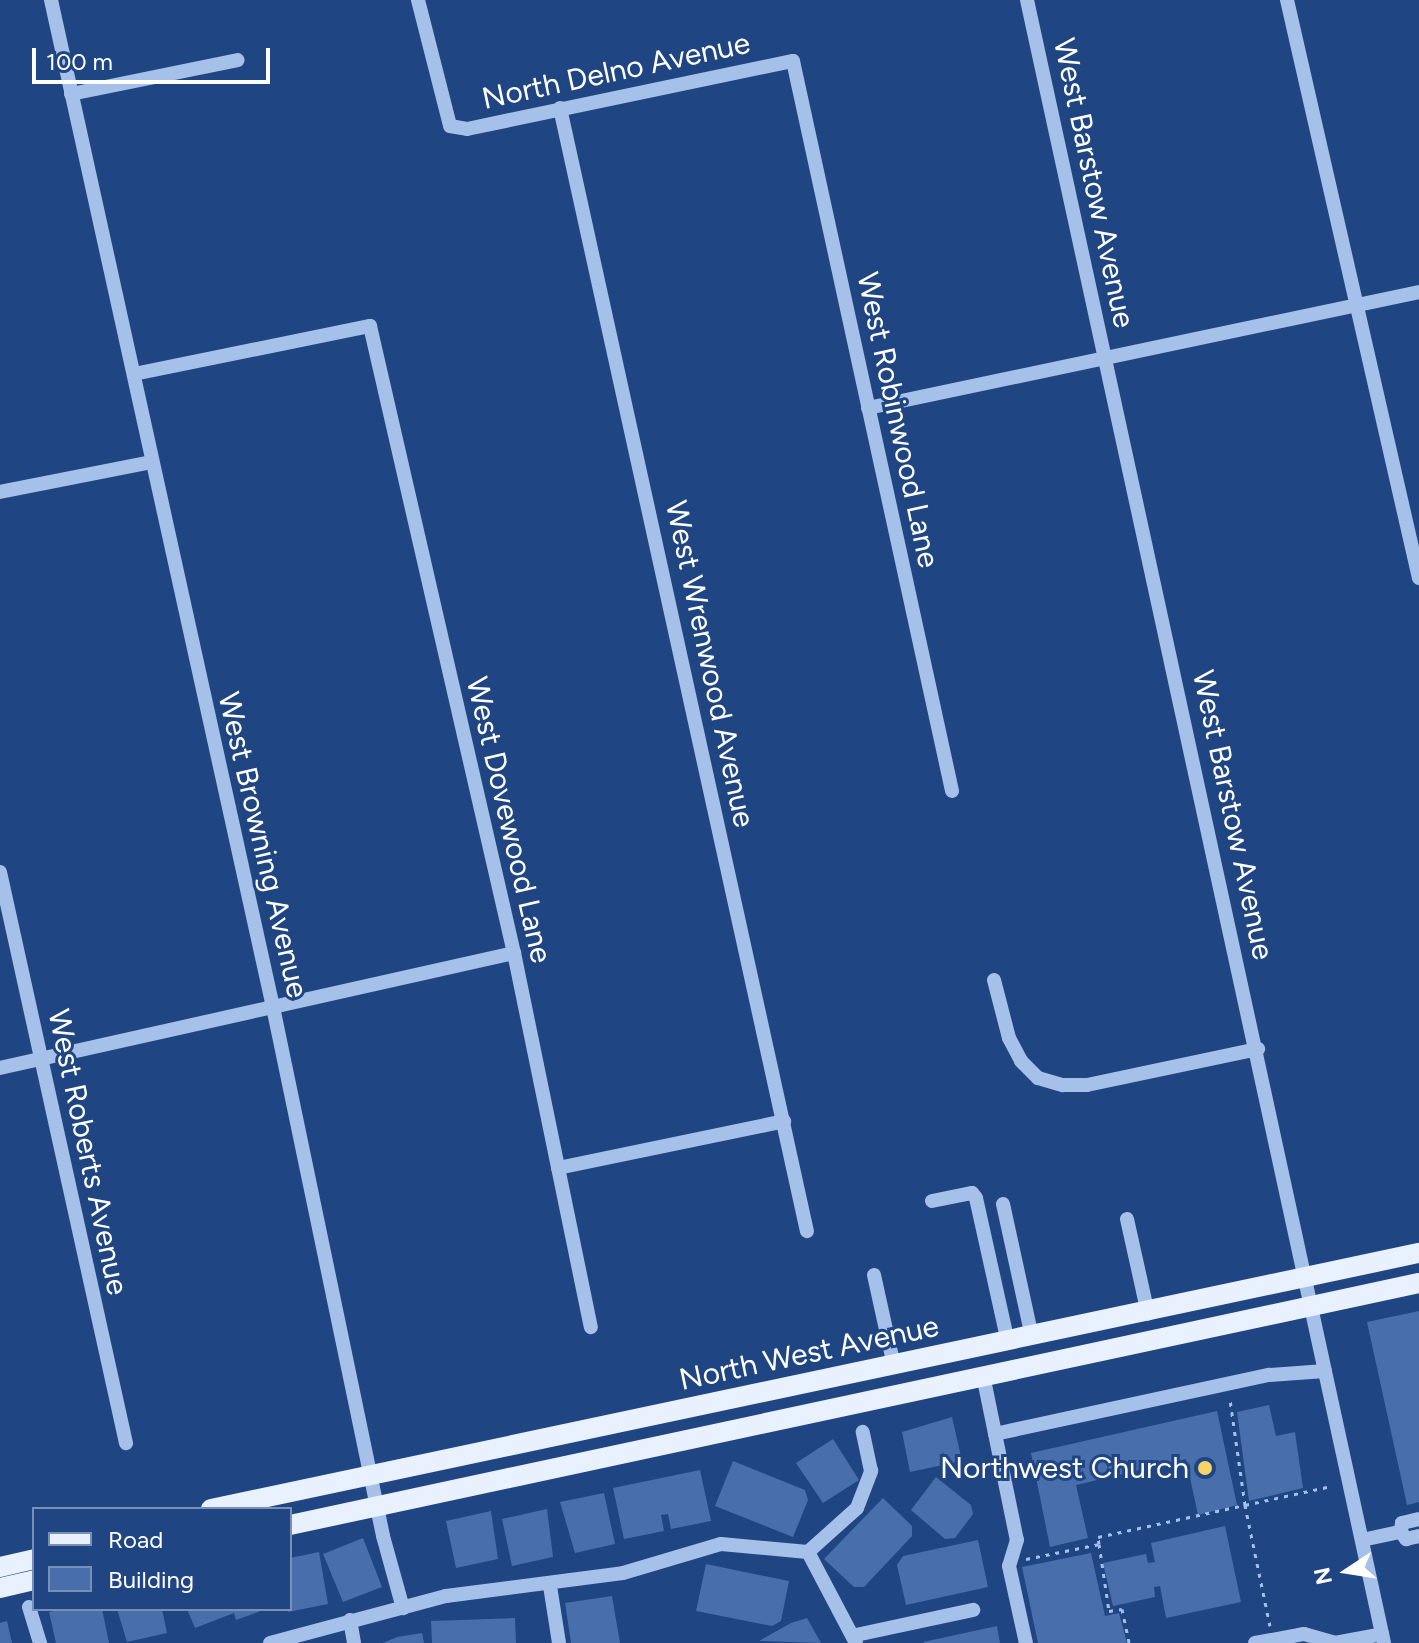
<!DOCTYPE html>
<style>
body{margin:0}
#map{position:relative;width:1419px;height:1643px;overflow:hidden;background:#1f4582;font-family:Figtree,sans-serif}
div>[style]{position:absolute}
.building>*{inset:0;background:#486fab}
.path>*{height:3px;margin-top:-1.5px;transform-origin:0;background:repeating-linear-gradient(90deg,#a6c1e9 0 4px,transparent 0 10px)}
.minor>*{height:14px;margin:-7px;padding:0 7px;transform-origin:7px;border-radius:7px;background:#a6c1e9}
.major>*{height:20px;margin:-10px;padding:0 10px;transform-origin:10px;border-radius:10px;background:#e9f0fe}
.dots>*{width:22px;height:22px;translate:-50% -50%;box-sizing:border-box;border:4px solid #1f4582;border-radius:50%}
span{translate:-50% -50%;white-space:nowrap;text-align:center;line-height:1.15;-webkit-text-stroke:6px #1f4582;paint-order:stroke}
.street-label{font-size:30px;color:#fff}
.poi-label{font-size:30px;color:#fff}
.right{translate:-100% -50%;text-align:right}
.legend{position:absolute;left:32px;top:1507px;width:260px;height:104px;box-sizing:border-box;background:#1f4582;border:2px solid #798fb4;margin:0;padding:10px 14px;list-style:none;font-size:24px;color:#fff}
.legend li{display:flex;align-items:center;gap:16px;height:40px}
.legend b{width:40px;border:2px solid #798fb4}
.north{position:absolute;left:1307px;top:1531px;width:80px;height:80px;-webkit-text-stroke:6px #1f4582;paint-order:stroke;rotate:258deg;font-size:22px;font-weight:700;line-height:32px;text-align:center;color:#fff}
.north::after{content:'';display:block;margin:auto;width:28px;height:36px;background:#fff;clip-path:polygon(50% 0,100% 100%,50% 72%,0 100%)}
.scale{position:absolute;left:32px;top:48px;width:238px;height:36px;box-sizing:border-box;border:4px solid #fff;border-top:0;padding-left:10px;font-size:24px;line-height:28px;white-space:nowrap;color:#fff;-webkit-text-stroke:6px #1f4582;paint-order:stroke}
</style>
<div id="map">
<div class="building">
<div style="clip-path:polygon(1419px 1311px,1419px 1502px,1407px 1505px,1367px 1322px)"></div>
<div style="clip-path:polygon(1269px 1405px,1276px 1436px,1295px 1432px,1303px 1488px,1249px 1501px,1237px 1412px)"></div>
<div style="clip-path:polygon(1217px 1411px,1237px 1505px,1198px 1515px,1186px 1459px,1076px 1485px,1088px 1538px,1050px 1547px,1031px 1453px)"></div>
<div style="clip-path:polygon(952px 1417px,962px 1461px,910px 1472px,902px 1432px)"></div>
<div style="clip-path:polygon(833px 1439px,859px 1480px,823px 1503px,796px 1463px)"></div>
<div style="clip-path:polygon(733px 1461px,805px 1490px,808px 1500px,793px 1537px,715px 1506px)"></div>
<div style="clip-path:polygon(700px 1470px,711px 1521px,671px 1529px,668px 1514px,661px 1515px,664px 1531px,624px 1539px,613px 1488px)"></div>
<div style="clip-path:polygon(936px 1477px,971px 1505px,973px 1514px,955px 1538px,945px 1539px,911px 1510px)"></div>
<div style="clip-path:polygon(604px 1493px,615px 1544px,575px 1553px,560px 1502px)"></div>
<div style="clip-path:polygon(883px 1498px,912px 1526px,912px 1536px,864px 1587px,854px 1587px,824px 1559px)"></div>
<div style="clip-path:polygon(547px 1509px,553px 1557px,512px 1566px,502px 1519px)"></div>
<div style="clip-path:polygon(491px 1511px,498px 1559px,456px 1568px,446px 1521px)"></div>
<div style="clip-path:polygon(1225px 1526px,1241px 1602px,1166px 1618px,1160px 1586px,1154px 1587px,1155px 1597px,1113px 1606px,1103px 1563px,1146px 1554px,1148px 1563px,1155px 1562px,1151px 1543px)"></div>
<div style="clip-path:polygon(363px 1538px,382px 1587px,343px 1602px,323px 1554px)"></div>
<div style="clip-path:polygon(978px 1540px,988px 1587px,906px 1605px,897px 1565px,903px 1556px)"></div>
<div style="clip-path:polygon(319px 1552px,328px 1604px,288px 1612px,290px 1558px)"></div>
<div style="clip-path:polygon(1091px 1553px,1105px 1616px,1119px 1613px,1127px 1643px,1038px 1643px,1022px 1567px)"></div>
<div style="clip-path:polygon(706px 1564px,789px 1581px,781px 1621px,772px 1626px,696px 1611px)"></div>
<div style="clip-path:polygon(612px 1596px,620px 1643px,571px 1643px,565px 1603px)"></div>
<div style="clip-path:polygon(65px 1609px,102px 1609px,109px 1643px,56px 1643px,49px 1612px)"></div>
<div style="clip-path:polygon(117px 1609px,162px 1609px,167px 1633px,127px 1642px)"></div>
<div style="clip-path:polygon(187px 1609px,266px 1609px,236px 1620px,234px 1613px,195px 1628px)"></div>
<div style="clip-path:polygon(515px 1618px,516px 1643px,432px 1643px,431px 1621px)"></div>
<div style="clip-path:polygon(807px 1618px,821px 1643px,759px 1641px,791px 1623px)"></div>
<div style="clip-path:polygon(7px 1621px,12px 1643px,0 1643px,0 1623px)"></div>
<div style="clip-path:polygon(997px 1626px,1000px 1643px,924px 1643px,923px 1642px)"></div>
<div style="clip-path:polygon(422px 1633px,424px 1643px,383px 1643px,397px 1637px)"></div>
</div>
<div class="path">
<div style="left:1099px;top:1544px;width:68px;rotate:81.5deg"></div>
<div style="left:1109px;top:1611px;width:13px;rotate:-9deg"></div>
<div style="left:1122px;top:1609px;width:35px;rotate:78deg"></div>
<div style="left:1026px;top:1559px;width:75px;rotate:-11.6deg"></div>
<div style="left:1099px;top:1544px;width:7px;rotate:-98deg"></div>
<div style="left:1098px;top:1537px;width:150px;rotate:-12.3deg"></div>
<div style="left:1245px;top:1505px;width:107px;rotate:-98.1deg"></div>
<div style="left:1270px;top:1626px;width:124px;rotate:-101.7deg"></div>
<div style="left:1245px;top:1505px;width:84px;rotate:-12.4deg"></div>
</div>
<div class="minor">
<div style="left:51px;top:0;width:1031px;rotate:77.57deg"></div>
<div style="left:273px;top:1007px;width:540px;rotate:78.25deg"></div>
<div style="left:383px;top:1536px;width:75px;rotate:74.5deg"></div>
<div style="left:418px;top:0;width:130px;rotate:75.7deg"></div>
<div style="left:450px;top:126px;width:17px;rotate:10deg"></div>
<div style="left:467px;top:129px;width:333px;rotate:-11.8deg"></div>
<div style="left:793px;top:61px;width:747px;rotate:77.71deg"></div>
<div style="left:1027px;top:0;width:1681px;rotate:77.74deg"></div>
<div style="left:1287px;top:0;width:593px;rotate:77.14deg"></div>
<div style="left:71px;top:94px;width:170px;rotate:-11.5deg"></div>
<div style="left:560px;top:108px;width:1150px;rotate:77.6deg"></div>
<div style="left:134px;top:374px;width:241px;rotate:-11.5deg"></div>
<div style="left:370px;top:326px;width:643px;rotate:77.07deg"></div>
<div style="left:514px;top:953px;width:382px;rotate:78.4deg"></div>
<div style="left:868px;top:408px;width:563px;rotate:-11.89deg"></div>
<div style="left:0;top:492px;width:154px;rotate:-11.2deg"></div>
<div style="left:0;top:872px;width:585px;rotate:77.56deg"></div>
<div style="left:994px;top:980px;width:60px;rotate:75.5deg"></div>
<div style="left:1009px;top:1038px;width:26px;rotate:62deg"></div>
<div style="left:1021px;top:1061px;width:24px;rotate:45deg"></div>
<div style="left:1038px;top:1078px;width:26px;rotate:16deg"></div>
<div style="left:1063px;top:1085px;width:24px"></div>
<div style="left:1087px;top:1085px;width:175px;rotate:-11.9deg"></div>
<div style="left:0;top:1068px;width:527px;rotate:-12.61deg"></div>
<div style="left:558px;top:1168px;width:231px;rotate:-11.7deg"></div>
<div style="left:932px;top:1201px;width:41px;rotate:-11.3deg"></div>
<div style="left:972px;top:1193px;width:6px;rotate:51deg"></div>
<div style="left:976px;top:1198px;width:148px;rotate:77.5deg"></div>
<div style="left:1003px;top:1204px;width:136px;rotate:77.7deg"></div>
<div style="left:1127px;top:1219px;width:97px;rotate:77.5deg"></div>
<div style="left:874px;top:1275px;width:93px;rotate:77.6deg"></div>
<div style="left:983px;top:1375px;width:168px;rotate:78.4deg"></div>
<div style="left:1017px;top:1540px;width:27px;rotate:107deg"></div>
<div style="left:1009px;top:1566px;width:79px;rotate:77.6deg"></div>
<div style="left:995px;top:1434px;width:280px;rotate:-12.2deg"></div>
<div style="left:1269px;top:1375px;width:56px;rotate:-4.1deg"></div>
<div style="left:1401px;top:1532px;width:9px;rotate:-84deg"></div>
<div style="left:1402px;top:1523px;width:17px;rotate:-13deg"></div>
<div style="left:1362px;top:1540px;width:40px;rotate:-12deg"></div>
<div style="left:1401px;top:1532px;width:9px;rotate:54deg"></div>
<div style="left:1406px;top:1539px;width:13px;rotate:-13deg"></div>
<div style="left:808px;top:1552px;width:66px;rotate:-41.9deg"></div>
<div style="left:857px;top:1508px;width:40px;rotate:-69deg"></div>
<div style="left:871px;top:1471px;width:40px;rotate:-102deg"></div>
<div style="left:550px;top:1586px;width:58px;rotate:81deg"></div>
<div style="left:29px;top:1607px;width:38px;rotate:73deg"></div>
<div style="left:350px;top:1620px;width:23px;rotate:80deg"></div>
<div style="left:856px;top:1635px;width:120px;rotate:-12.1deg"></div>
<div style="left:270px;top:1643px;width:182px;rotate:-15deg"></div>
<div style="left:446px;top:1596px;width:178px;rotate:-7.4deg"></div>
<div style="left:623px;top:1573px;width:102px;rotate:-16.5deg"></div>
<div style="left:721px;top:1544px;width:87px;rotate:5.3deg"></div>
<div style="left:808px;top:1552px;width:103px;rotate:62.2deg"></div>
<div style="left:1255px;top:1643px;width:50px;rotate:-10.4deg"></div>
<div style="left:1304px;top:1634px;width:32px;rotate:16deg"></div>
<div style="left:1335px;top:1643px;width:48px;rotate:-10.8deg"></div>
</div>
<div class="major">
<div style="left:211px;top:1509px;width:1235px;rotate:-11.97deg"></div>
<div style="left:290px;top:1525px;width:1155px;rotate:-12.1deg"></div>
<div style="left:0;top:1567px;width:35px;rotate:-13deg"></div>
<div style="left:0;top:1588px;width:35px;rotate:-13deg"></div>
</div>
<div class="dots">
<div style="left:1205px;top:1468px;background:#f7d466"></div>
</div>
<div class="street-label">
<span style="left:616px;top:71px;rotate:-12deg">North Delno Avenue</span>
<span style="left:1094px;top:183px;rotate:78deg">West Barstow Avenue</span>
<span style="left:898px;top:420px;rotate:78deg">West Robinwood Lane</span>
<span style="left:710px;top:664px;rotate:78deg">West Wrenwood Avenue</span>
<span style="left:1233px;top:815px;rotate:78deg">West Barstow Avenue</span>
<span style="left:509px;top:820px;rotate:77deg">West Dovewood Lane</span>
<span style="left:263px;top:845px;rotate:77deg">West Browning Avenue</span>
<span style="left:88px;top:1152px;rotate:78deg">West Roberts Avenue</span>
<span style="left:809px;top:1353px;rotate:-12deg">North West Avenue</span>
</div>
<div class="poi-label">
<span class="right" style="left:1189px;top:1468px">Northwest Church</span>
</div>
<ul class="legend">
<li><b style="height:10px;background:#e9f0fe"></b>Road</li>
<li><b style="height:22px;background:#486fab"></b>Building</li>
</ul>
<div class="north">N</div>
<div class="scale">100 m</div>
</div>
